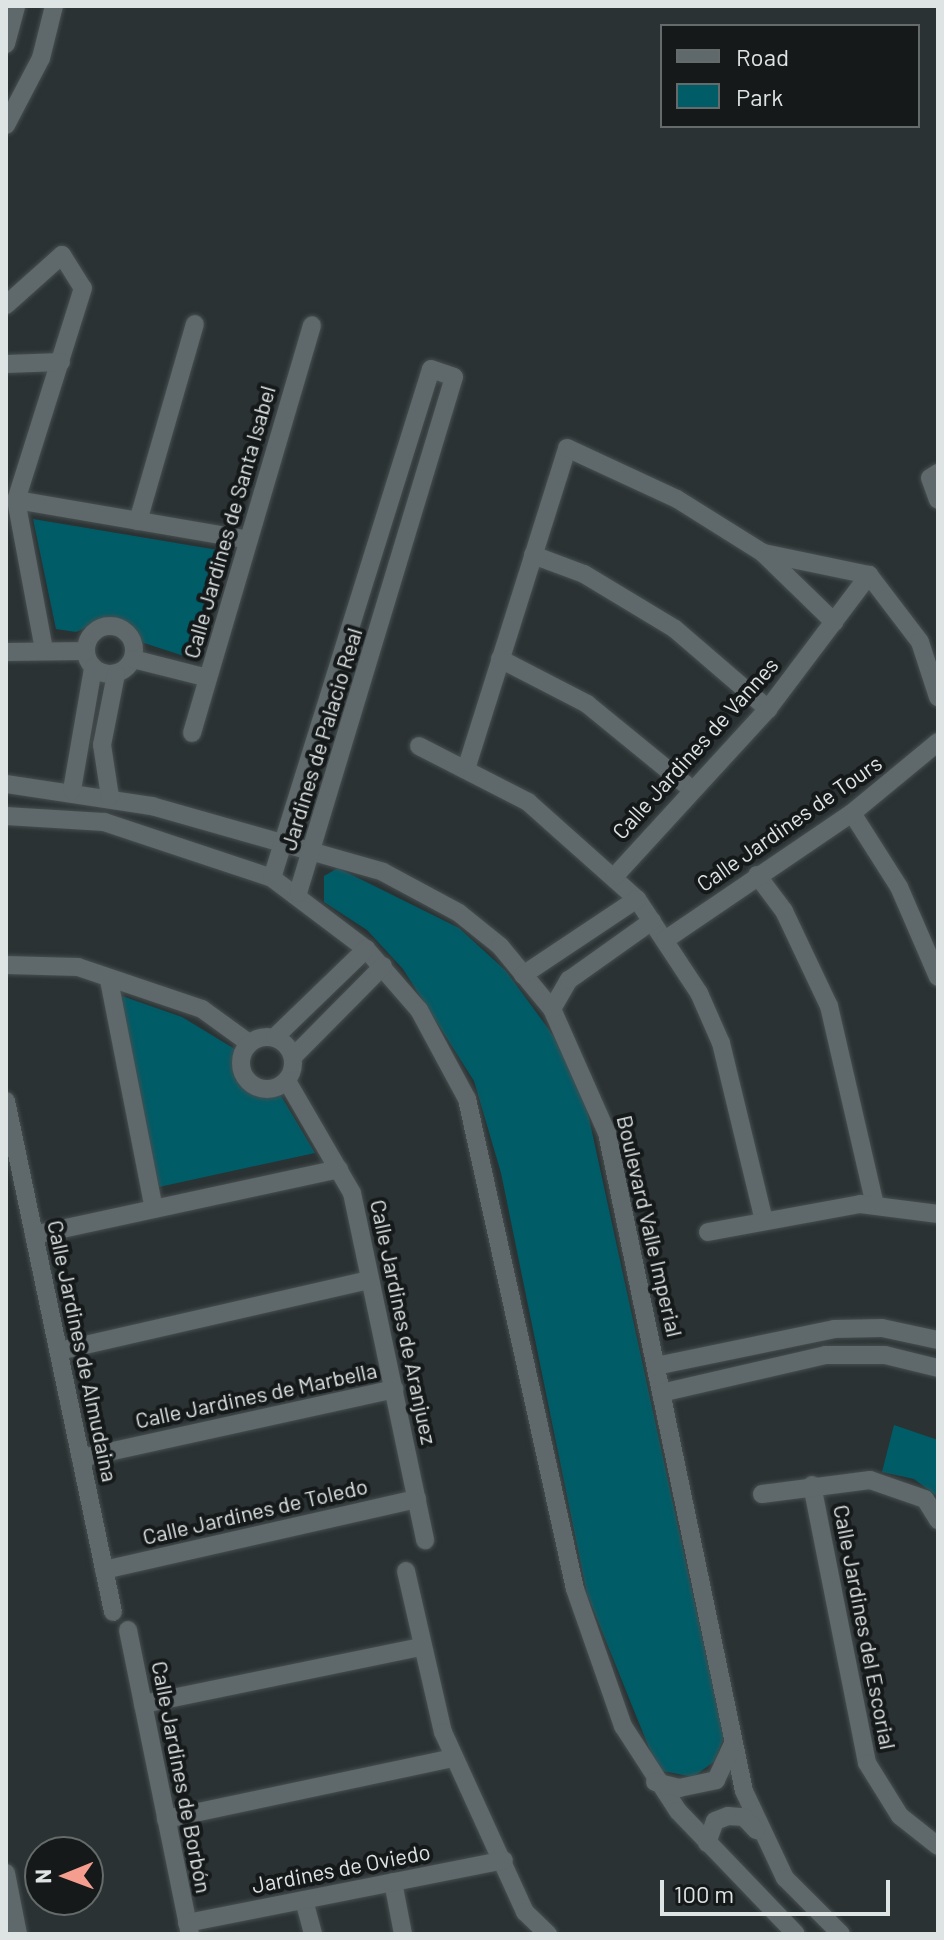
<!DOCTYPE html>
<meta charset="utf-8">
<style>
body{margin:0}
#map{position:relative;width:944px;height:1940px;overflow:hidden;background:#2a3233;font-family:Barlow,sans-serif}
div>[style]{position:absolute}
.green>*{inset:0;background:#005c67}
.roads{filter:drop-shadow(0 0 2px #474e4f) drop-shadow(0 0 2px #474e4f)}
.minor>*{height:18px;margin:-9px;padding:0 9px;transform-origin:9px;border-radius:9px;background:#5f686a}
.minor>.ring{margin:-9px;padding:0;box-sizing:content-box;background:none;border:18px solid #5f686a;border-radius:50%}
span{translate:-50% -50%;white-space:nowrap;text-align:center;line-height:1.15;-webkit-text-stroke:8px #15191a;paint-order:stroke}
.street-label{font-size:22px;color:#dee3e4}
.frame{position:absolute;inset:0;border:8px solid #dee3e4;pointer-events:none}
.legend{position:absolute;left:660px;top:24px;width:260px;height:104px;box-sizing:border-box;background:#15191a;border:2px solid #656a6b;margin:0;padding:10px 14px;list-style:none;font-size:24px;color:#dee3e4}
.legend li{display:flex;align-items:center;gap:16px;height:40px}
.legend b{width:40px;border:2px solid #656a6b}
.north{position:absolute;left:24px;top:1836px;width:80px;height:80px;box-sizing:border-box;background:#15191a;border:2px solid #656a6b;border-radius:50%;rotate:269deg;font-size:22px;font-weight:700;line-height:32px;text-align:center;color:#dee3e4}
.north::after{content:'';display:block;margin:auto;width:28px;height:36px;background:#f59d8f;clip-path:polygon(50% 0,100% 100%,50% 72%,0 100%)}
.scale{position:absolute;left:660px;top:1880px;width:230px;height:36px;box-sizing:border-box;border:4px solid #dee3e4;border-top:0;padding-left:10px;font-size:24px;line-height:28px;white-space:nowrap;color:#dee3e4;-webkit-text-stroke:6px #15191a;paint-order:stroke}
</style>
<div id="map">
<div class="green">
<div style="clip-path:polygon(33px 519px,224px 551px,193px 659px,141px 642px,110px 617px,76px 632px,56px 629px)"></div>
<div style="clip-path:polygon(338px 868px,459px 928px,506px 971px,561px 1046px,587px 1109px,724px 1737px,715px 1761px,693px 1777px,658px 1770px,587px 1594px,501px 1173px,474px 1081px,403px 969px,367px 930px,324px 902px,324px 876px)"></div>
<div style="clip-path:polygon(119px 995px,182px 1017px,238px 1051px,243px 1085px,280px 1094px,315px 1153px,159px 1187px)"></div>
<div style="clip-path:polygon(894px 1425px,938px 1440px,938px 1497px,914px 1479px,882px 1472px)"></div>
</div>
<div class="roads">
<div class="minor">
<div style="left:6px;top:44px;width:39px;rotate:-75deg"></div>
<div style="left:6px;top:125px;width:76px;rotate:-62.4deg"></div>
<div style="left:41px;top:58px;width:54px;rotate:-76deg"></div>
<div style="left:6px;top:305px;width:75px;rotate:-41.8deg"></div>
<div style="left:62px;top:255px;width:39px;rotate:58deg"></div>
<div style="left:83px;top:288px;width:222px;rotate:107.5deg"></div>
<div style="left:16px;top:500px;width:152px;rotate:79.4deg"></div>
<div style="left:6px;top:364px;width:55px;rotate:-2.1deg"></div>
<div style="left:938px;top:473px;width:9px;rotate:148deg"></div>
<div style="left:930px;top:478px;width:23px;rotate:70deg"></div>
<div style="left:16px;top:500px;width:236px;rotate:9.7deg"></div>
<div style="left:138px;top:521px;width:205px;rotate:-73.9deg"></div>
<div style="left:764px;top:554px;width:98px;rotate:44.2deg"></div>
<div style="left:533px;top:555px;width:54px;rotate:20.4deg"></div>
<div style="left:584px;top:574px;width:106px;rotate:31.1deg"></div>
<div style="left:675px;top:629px;width:123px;rotate:40.7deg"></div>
<div style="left:869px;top:575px;width:84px;rotate:52.7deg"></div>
<div style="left:920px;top:642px;width:58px;rotate:71.9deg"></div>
<div class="ring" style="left:86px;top:626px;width:30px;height:30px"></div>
<div style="left:6px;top:652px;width:80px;rotate:-0.7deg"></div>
<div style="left:133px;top:659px;width:77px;rotate:14.2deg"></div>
<div style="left:500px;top:659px;width:98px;rotate:27.3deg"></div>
<div style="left:587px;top:704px;width:133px;rotate:39.2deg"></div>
<div style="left:192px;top:733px;width:425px;rotate:-73.6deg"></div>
<div style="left:419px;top:746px;width:123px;rotate:27.2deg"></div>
<div style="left:528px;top:802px;width:146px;rotate:41.7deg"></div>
<div style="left:637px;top:899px;width:113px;rotate:56.6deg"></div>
<div style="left:699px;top:993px;width:55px;rotate:66.3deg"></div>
<div style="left:721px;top:1043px;width:179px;rotate:76.4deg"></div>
<div style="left:467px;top:766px;width:333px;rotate:-72.5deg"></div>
<div style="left:567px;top:448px;width:121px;rotate:24.9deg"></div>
<div style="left:677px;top:499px;width:102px;rotate:32.1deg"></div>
<div style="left:763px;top:553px;width:108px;rotate:11.7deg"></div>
<div style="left:6px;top:784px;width:148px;rotate:8.6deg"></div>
<div style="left:152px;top:806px;width:240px;rotate:15.9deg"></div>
<div style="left:383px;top:872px;width:86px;rotate:28.3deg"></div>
<div style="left:459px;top:913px;width:53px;rotate:38.8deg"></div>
<div style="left:500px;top:946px;width:82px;rotate:50.5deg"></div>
<div style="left:552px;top:1009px;width:136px;rotate:66.1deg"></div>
<div style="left:607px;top:1133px;width:672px;rotate:78.24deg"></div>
<div style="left:744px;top:1791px;width:96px;rotate:64.8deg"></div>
<div style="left:785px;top:1878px;width:79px;rotate:45deg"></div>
<div style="left:72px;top:790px;width:124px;rotate:-80.2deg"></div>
<div style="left:110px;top:797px;width:53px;rotate:-98.7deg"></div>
<div style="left:102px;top:745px;width:72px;rotate:-78.8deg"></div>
<div style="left:852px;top:813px;width:88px;rotate:57.6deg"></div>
<div style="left:899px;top:887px;width:98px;rotate:66.6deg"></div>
<div style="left:6px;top:816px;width:98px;rotate:3.5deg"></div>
<div style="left:104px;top:822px;width:177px;rotate:18.4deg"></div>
<div style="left:272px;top:878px;width:118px;rotate:37.1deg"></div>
<div style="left:366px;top:949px;width:81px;rotate:49deg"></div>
<div style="left:419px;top:1010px;width:101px;rotate:61.7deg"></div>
<div style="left:467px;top:1099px;width:502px;rotate:77.57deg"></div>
<div style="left:575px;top:1589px;width:145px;rotate:70.7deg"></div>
<div style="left:623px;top:1726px;width:101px;rotate:57.1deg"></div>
<div style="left:678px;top:1811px;width:170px;rotate:46.2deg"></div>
<div style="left:757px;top:875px;width:45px;rotate:53.1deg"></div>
<div style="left:784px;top:911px;width:105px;rotate:64.7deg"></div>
<div style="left:829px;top:1006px;width:204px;rotate:77deg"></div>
<div style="left:614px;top:877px;width:228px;rotate:-47.5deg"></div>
<div style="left:768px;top:709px;width:168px;rotate:-53deg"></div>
<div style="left:272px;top:878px;width:533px;rotate:-72.65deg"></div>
<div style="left:431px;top:369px;width:24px;rotate:19deg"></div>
<div style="left:454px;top:377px;width:539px;rotate:106.82deg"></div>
<div style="left:665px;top:940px;width:226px;rotate:-34.2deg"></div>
<div style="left:852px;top:813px;width:112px;rotate:-39.5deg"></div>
<div style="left:6px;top:965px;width:72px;rotate:1.6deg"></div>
<div style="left:78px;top:967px;width:131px;rotate:18.7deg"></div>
<div style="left:202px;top:1009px;width:58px;rotate:35.9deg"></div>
<div style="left:523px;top:975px;width:137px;rotate:-33.7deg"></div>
<div style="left:109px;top:980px;width:233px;rotate:78.9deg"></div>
<div style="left:552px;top:1009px;width:34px;rotate:-60deg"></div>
<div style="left:569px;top:980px;width:102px;rotate:-35.4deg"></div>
<div class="ring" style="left:241px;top:1037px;width:34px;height:34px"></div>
<div style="left:275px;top:1037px;width:127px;rotate:-44deg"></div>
<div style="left:293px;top:1057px;width:128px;rotate:-45.3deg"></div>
<div style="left:287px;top:1081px;width:129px;rotate:59.9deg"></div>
<div style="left:352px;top:1193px;width:355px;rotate:78.1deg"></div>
<div style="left:6px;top:1101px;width:522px;rotate:78.17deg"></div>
<div style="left:708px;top:1232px;width:155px;rotate:-10.4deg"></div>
<div style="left:860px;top:1204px;width:79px;rotate:7.3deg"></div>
<div style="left:34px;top:1235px;width:312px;rotate:-12.2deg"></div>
<div style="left:59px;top:1351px;width:319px;rotate:-12.9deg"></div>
<div style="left:656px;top:1366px;width:182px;rotate:-11.7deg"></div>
<div style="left:834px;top:1329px;width:48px;rotate:-1.2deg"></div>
<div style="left:882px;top:1328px;width:57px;rotate:12.1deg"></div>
<div style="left:661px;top:1393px;width:168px;rotate:-13deg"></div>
<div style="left:825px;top:1355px;width:60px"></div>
<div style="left:885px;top:1355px;width:55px;rotate:13.8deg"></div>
<div style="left:81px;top:1458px;width:321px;rotate:-12.4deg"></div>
<div style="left:812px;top:1485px;width:283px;rotate:78.8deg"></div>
<div style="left:867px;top:1763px;width:62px;rotate:58.1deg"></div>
<div style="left:900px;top:1816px;width:48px;rotate:38.3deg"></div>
<div style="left:762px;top:1494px;width:109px;rotate:-7.4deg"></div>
<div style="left:870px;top:1480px;width:58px;rotate:19.1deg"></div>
<div style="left:925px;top:1499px;width:25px;rotate:58deg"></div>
<div style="left:104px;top:1570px;width:321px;rotate:-12.8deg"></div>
<div style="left:406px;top:1571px;width:165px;rotate:77.1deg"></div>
<div style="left:443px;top:1732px;width:198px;rotate:65.5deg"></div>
<div style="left:525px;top:1912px;width:32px;rotate:44deg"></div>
<div style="left:128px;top:1630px;width:310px;rotate:78.5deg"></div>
<div style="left:143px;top:1704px;width:283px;rotate:-11.6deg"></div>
<div style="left:655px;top:1782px;width:25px;rotate:14deg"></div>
<div style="left:679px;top:1788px;width:38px;rotate:-12deg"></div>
<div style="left:716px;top:1780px;width:38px;rotate:-65deg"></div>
<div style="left:166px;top:1819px;width:294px;rotate:-12deg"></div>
<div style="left:707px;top:1843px;width:23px;rotate:-70deg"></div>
<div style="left:715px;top:1821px;width:14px;rotate:-21deg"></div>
<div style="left:728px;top:1816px;width:16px;rotate:4deg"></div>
<div style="left:744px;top:1817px;width:18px;rotate:47deg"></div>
<div style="left:6px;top:1873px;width:62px;rotate:78.9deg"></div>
<div style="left:393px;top:1882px;width:53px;rotate:79.1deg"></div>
<div style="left:304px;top:1900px;width:35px;rotate:75deg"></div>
<div style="left:187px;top:1923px;width:323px;rotate:-11.2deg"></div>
</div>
</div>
<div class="street-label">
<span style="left:229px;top:522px;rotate:-74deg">Calle Jardines de Santa Isabel</span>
<span style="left:321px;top:739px;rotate:-73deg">Jardines de Palacio Real</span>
<span style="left:695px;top:748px;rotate:-48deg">Calle Jardines de Vannes</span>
<span style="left:789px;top:823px;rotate:-35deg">Calle Jardines de Tours</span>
<span style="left:650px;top:1226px;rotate:77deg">Boulevard Valle Imperial</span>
<span style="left:404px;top:1322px;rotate:78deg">Calle Jardines de Aranjuez</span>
<span style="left:83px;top:1351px;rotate:78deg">Calle Jardines de Almudaina</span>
<span style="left:256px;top:1395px;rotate:-12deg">Calle Jardines de Marbella</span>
<span style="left:255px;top:1511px;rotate:-13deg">Calle Jardines de Toledo</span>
<span style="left:865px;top:1627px;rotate:79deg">Calle Jardines del Escorial</span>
<span style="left:182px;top:1777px;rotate:79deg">Calle Jardines de Borbón</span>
<span style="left:341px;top:1868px;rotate:-11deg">Jardines de Oviedo</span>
</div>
<div class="frame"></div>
<ul class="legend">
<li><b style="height:10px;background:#5f686a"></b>Road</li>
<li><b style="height:22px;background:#005c67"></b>Park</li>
</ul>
<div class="north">N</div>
<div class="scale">100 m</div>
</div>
